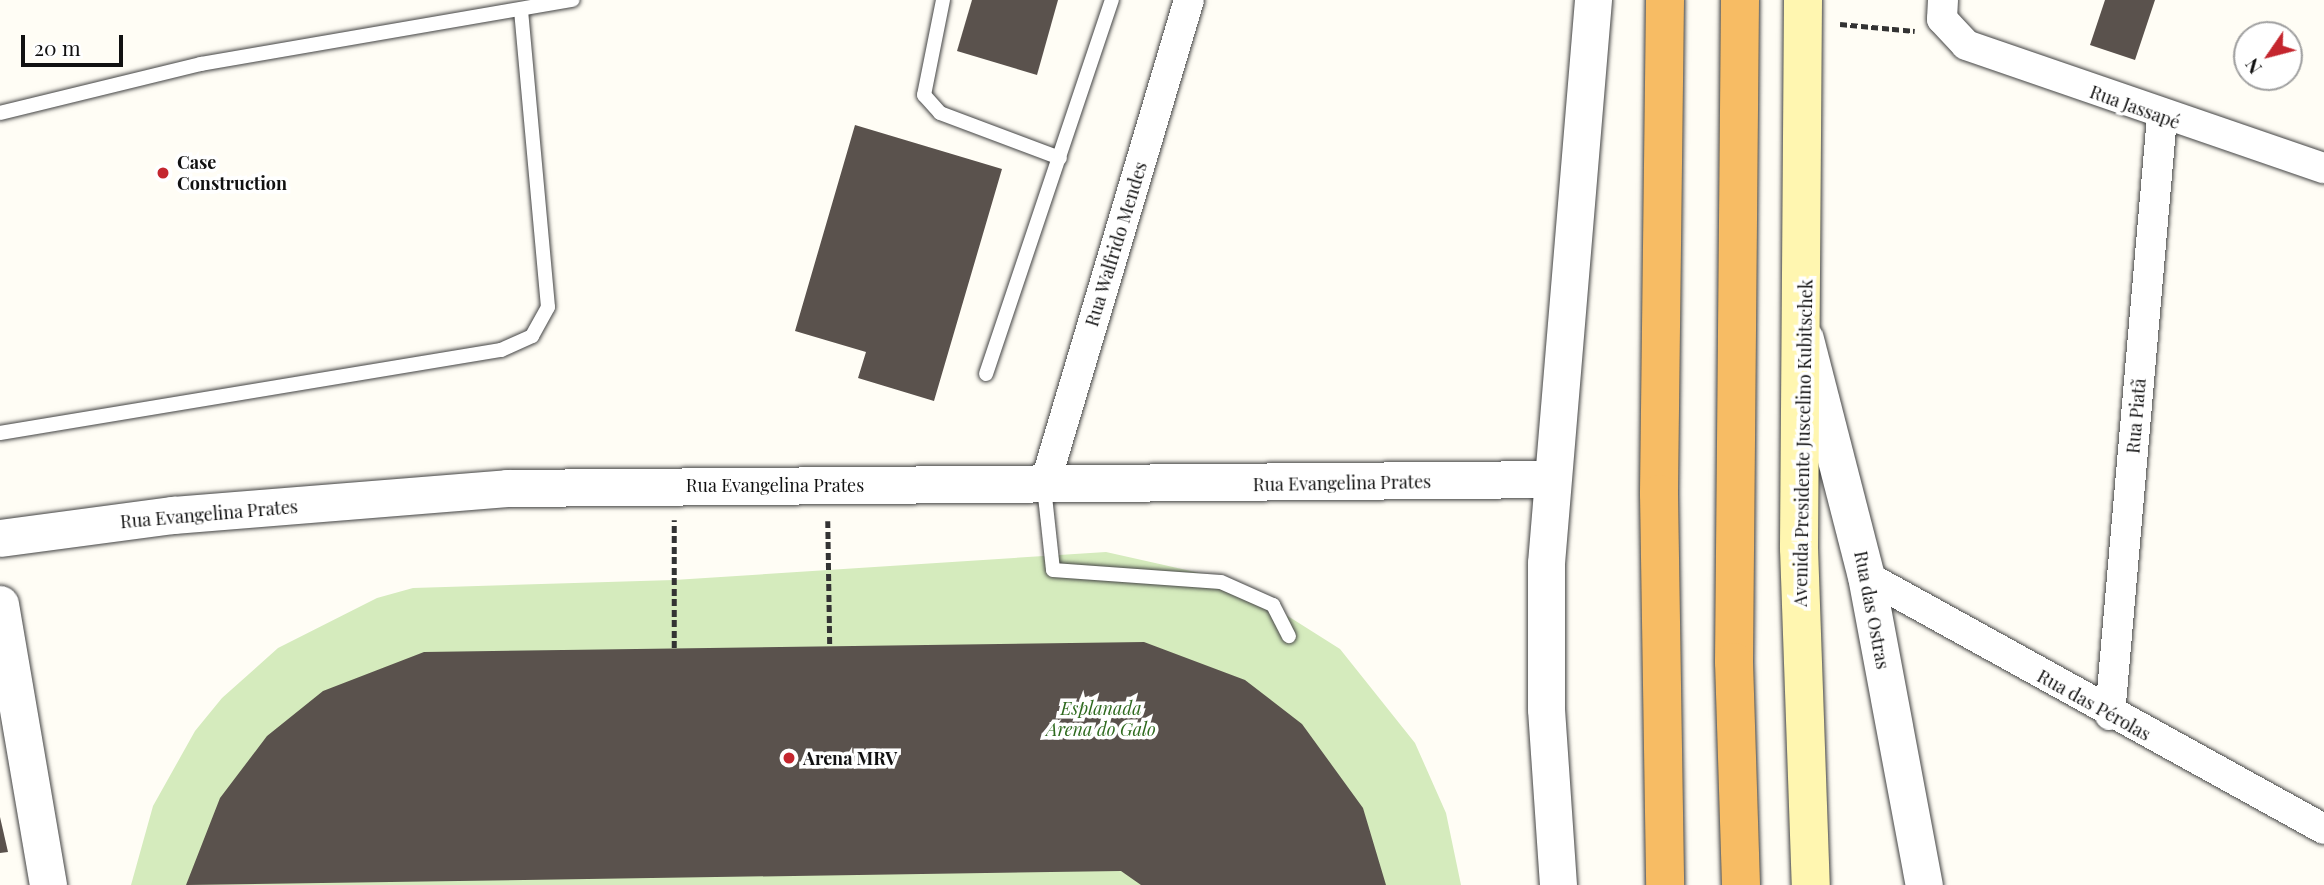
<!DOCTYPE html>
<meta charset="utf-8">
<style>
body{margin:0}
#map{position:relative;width:2324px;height:885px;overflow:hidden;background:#fffdf5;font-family:"Playfair Display",serif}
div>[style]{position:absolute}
.green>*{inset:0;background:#d5ebbd}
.building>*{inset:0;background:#5a524d}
.path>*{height:4.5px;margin-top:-2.25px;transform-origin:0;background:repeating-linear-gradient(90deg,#333 0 7px,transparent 0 10.5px)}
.roads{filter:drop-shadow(0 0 2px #444) drop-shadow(0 0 2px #444)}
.service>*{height:14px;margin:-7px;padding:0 7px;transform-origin:7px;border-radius:7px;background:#fff}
.minor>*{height:30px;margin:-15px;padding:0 15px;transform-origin:15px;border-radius:15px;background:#fff}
.tertiary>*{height:37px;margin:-18.5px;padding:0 18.5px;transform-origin:18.5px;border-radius:18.5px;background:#fff}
.secondary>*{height:38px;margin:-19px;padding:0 19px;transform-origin:19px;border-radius:19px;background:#fff6b0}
.trunk>*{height:38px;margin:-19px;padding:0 19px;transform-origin:19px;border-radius:19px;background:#f7bc64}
.dots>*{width:19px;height:19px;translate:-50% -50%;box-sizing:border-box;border:4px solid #fff;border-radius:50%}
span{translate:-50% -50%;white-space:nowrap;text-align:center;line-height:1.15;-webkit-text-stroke:7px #fff;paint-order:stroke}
.street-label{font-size:18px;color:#111}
.poi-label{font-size:18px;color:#111;font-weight:700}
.left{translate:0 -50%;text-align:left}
.park-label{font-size:18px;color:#2f6b1f;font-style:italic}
.north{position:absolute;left:2233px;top:21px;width:70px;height:70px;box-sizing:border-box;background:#fff;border:2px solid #a0a0a0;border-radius:50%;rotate:235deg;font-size:19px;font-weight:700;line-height:28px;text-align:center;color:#111}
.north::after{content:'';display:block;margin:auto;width:24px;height:32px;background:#c4262e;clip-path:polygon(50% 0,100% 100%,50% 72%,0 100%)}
.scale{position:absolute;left:21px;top:35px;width:102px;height:32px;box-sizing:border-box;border:4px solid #111;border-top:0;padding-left:9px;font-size:21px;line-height:24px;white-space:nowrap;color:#111;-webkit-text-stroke:5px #fff;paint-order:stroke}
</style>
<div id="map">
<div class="green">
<div style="clip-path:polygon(1106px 552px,1231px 580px,1340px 649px,1415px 743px,1446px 813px,1461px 885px,131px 885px,153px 806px,195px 731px,222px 698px,278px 648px,377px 598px,413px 588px,674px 580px)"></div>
</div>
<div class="building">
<div style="clip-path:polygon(972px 0,1058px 0,1037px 75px,957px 51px)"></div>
<div style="clip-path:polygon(2105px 0,2155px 0,2135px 60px,2090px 45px)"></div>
<div style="clip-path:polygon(855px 125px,1002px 169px,934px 401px,858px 378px,866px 352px,795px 331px)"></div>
<div style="clip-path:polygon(1144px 642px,1245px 680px,1302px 724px,1363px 808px,1386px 885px,1141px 885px,1121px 871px,186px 885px,220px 798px,267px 736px,323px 691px,424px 652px)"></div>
<div style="clip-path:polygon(0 817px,8px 852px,0 853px)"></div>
</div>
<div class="path">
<div style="left:1840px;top:24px;width:75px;rotate:5.3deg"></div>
<div style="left:828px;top:521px;width:125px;rotate:89.1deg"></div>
<div style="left:674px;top:648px;width:128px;rotate:-90deg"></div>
</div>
<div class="roads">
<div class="service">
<div style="left:943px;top:0;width:97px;rotate:101.3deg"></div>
<div style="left:924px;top:95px;width:24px;rotate:48deg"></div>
<div style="left:940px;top:113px;width:128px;rotate:20.6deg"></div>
<div style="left:0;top:113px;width:207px;rotate:-13.7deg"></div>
<div style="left:201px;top:64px;width:377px;rotate:-9.8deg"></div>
<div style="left:986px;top:374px;width:395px;rotate:-71.4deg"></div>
<div style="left:0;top:433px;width:508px;rotate:-9.41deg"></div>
<div style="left:501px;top:350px;width:34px;rotate:-24deg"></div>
<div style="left:532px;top:336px;width:33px;rotate:-61deg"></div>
<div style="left:548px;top:307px;width:298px;rotate:-95.2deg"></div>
<div style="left:1044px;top:487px;width:83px;rotate:83.8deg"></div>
<div style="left:1053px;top:570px;width:168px;rotate:4.1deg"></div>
<div style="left:1221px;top:582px;width:57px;rotate:23.9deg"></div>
<div style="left:1273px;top:605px;width:35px;rotate:63deg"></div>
</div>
<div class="minor">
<div style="left:1943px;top:0;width:19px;rotate:93deg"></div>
<div style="left:1942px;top:19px;width:35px;rotate:47deg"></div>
<div style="left:1966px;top:45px;width:379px;rotate:19deg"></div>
<div style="left:1044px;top:487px;width:508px;rotate:-73.42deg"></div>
<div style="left:1866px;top:576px;width:523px;rotate:28.92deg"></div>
<div style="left:2110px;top:715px;width:600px;rotate:-85.03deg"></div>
</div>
<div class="tertiary">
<div style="left:1805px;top:339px;width:245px;rotate:75.6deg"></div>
<div style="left:1866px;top:576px;width:314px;rotate:79.4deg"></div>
<div style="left:0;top:538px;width:175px;rotate:-7.6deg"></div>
<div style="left:173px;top:515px;width:335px;rotate:-4.6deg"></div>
<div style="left:507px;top:488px;width:1045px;rotate:-0.49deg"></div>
<div style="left:0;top:604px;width:285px;rotate:80.3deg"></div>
<div style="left:1558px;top:885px;width:176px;rotate:-93.9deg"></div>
<div style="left:1546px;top:709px;width:146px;rotate:-90deg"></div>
<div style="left:1546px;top:563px;width:565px;rotate:-85.23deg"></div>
</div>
<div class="secondary">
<div style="left:1803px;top:0;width:548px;rotate:90.42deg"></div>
<div style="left:1799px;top:548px;width:337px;rotate:88deg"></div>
</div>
<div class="trunk">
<div style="left:1665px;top:0;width:494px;rotate:90.7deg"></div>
<div style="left:1659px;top:494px;width:391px;rotate:89.1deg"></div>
<div style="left:1740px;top:0;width:662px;rotate:90.52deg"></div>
<div style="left:1734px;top:662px;width:223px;rotate:88.2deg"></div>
</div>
</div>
<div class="dots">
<div style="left:163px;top:173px;background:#c4262e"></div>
<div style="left:789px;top:758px;background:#c4262e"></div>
</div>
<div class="street-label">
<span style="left:2135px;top:107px;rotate:20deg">Rua Jassapé</span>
<span style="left:1116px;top:244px;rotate:-73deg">Rua Walfrido Mendes</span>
<span style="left:2136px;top:416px;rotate:-85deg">Rua Piatã</span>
<span style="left:1803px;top:443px;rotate:-89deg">Avenida Presidente Juscelino Kubitschek</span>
<span style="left:1342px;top:483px;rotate:-1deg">Rua Evangelina Prates</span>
<span style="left:775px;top:485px">Rua Evangelina Prates</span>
<span style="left:209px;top:514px;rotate:-5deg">Rua Evangelina Prates</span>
<span style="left:1872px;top:610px;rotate:79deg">Rua das Ostras</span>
<span style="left:2094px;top:705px;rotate:29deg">Rua das Pérolas</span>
</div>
<div class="poi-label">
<span class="left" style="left:177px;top:173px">Case<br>Construction</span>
<span class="left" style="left:803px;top:758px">Arena MRV</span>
</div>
<div class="park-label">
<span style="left:1101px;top:719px">Esplanada<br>Arena do Galo</span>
</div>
<div class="north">N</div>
<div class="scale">20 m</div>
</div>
